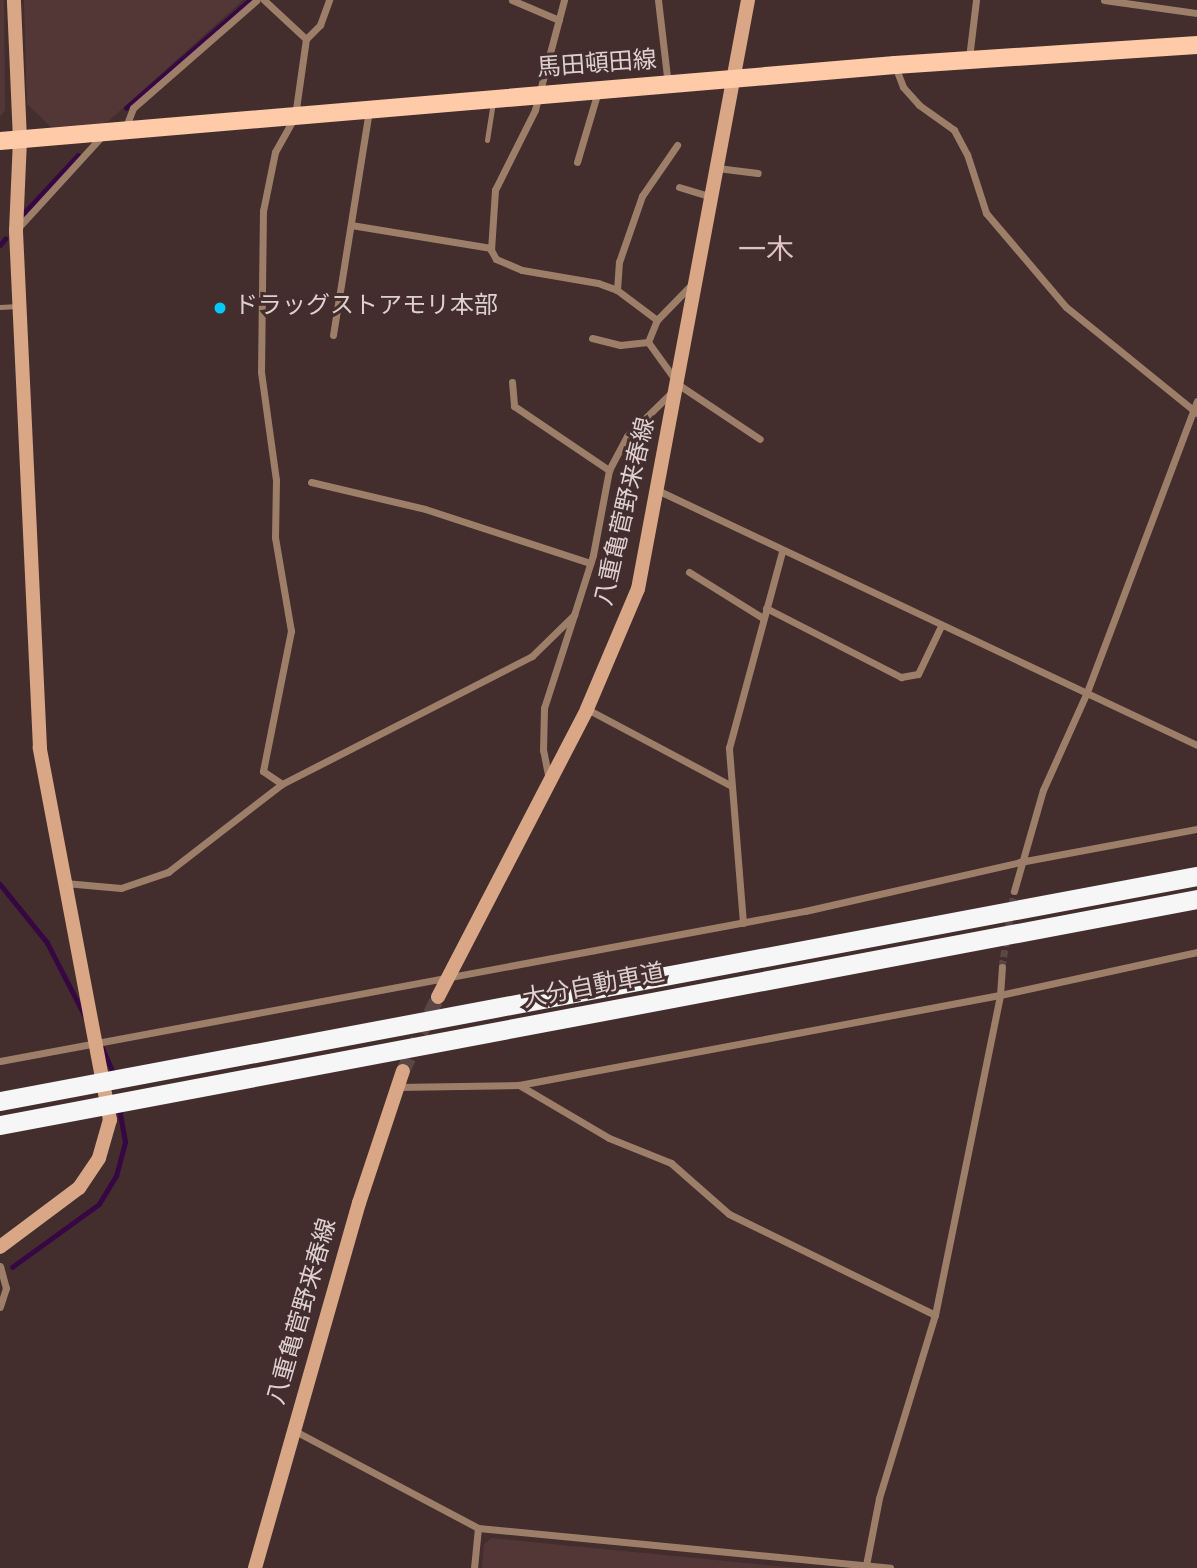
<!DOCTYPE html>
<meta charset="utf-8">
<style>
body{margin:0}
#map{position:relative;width:1197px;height:1568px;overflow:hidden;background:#432e2d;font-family:Overpass,"Noto Sans JP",sans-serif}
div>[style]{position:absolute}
.built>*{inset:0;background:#533736}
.stream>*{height:4.5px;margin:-2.25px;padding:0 2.25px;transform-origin:2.25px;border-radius:2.25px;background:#370743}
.street-tunnel>*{height:7px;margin-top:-3.5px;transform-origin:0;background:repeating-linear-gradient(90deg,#5a4645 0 7px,transparent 0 10.5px)}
.secondary-tunnel>*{height:14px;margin-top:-7px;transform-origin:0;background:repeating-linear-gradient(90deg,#5a4645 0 14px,transparent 0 21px)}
.lane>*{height:5px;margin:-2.5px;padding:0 2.5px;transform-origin:2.5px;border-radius:2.5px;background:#9d7e69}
.street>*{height:7px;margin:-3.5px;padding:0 3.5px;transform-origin:3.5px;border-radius:3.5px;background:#9d7e69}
.secondary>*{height:14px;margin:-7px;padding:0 7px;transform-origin:7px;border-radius:7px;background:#d9a786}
.primary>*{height:18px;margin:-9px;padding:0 9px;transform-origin:9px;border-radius:9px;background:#fecaa8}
.highway>*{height:19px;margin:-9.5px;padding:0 9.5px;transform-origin:9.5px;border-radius:9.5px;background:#f6f6f6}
.dots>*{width:19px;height:19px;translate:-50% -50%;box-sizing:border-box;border:4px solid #432e2d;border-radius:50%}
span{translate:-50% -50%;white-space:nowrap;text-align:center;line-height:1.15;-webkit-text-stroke:6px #432e2d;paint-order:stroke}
.street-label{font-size:24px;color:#ddd0cf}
.poi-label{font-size:24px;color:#ddd0cf}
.left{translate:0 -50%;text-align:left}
.quarter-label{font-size:28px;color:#dec3c1}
</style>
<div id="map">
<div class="built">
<div style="clip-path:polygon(0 0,4px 0,5px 110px,0 117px)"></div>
<div style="clip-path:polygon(24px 0,243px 0,103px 126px,51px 127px,27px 104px)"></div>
<div style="clip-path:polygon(491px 1538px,796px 1568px,482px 1568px,484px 1544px)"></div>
</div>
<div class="stream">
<div style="left:126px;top:108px;width:164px;rotate:-41.1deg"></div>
<div style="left:24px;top:213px;width:79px;rotate:-47deg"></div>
<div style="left:0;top:245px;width:8px;rotate:-50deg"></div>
<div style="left:0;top:884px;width:75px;rotate:51deg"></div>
<div style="left:47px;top:942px;width:85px;rotate:62.8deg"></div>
<div style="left:102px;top:1047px;width:30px;rotate:66deg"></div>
<div style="left:12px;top:1267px;width:107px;rotate:-35.9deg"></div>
<div style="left:99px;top:1204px;width:33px;rotate:-59deg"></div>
<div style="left:116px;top:1176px;width:35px;rotate:-75deg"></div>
<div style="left:125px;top:1142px;width:36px;rotate:-100deg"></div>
</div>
<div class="street-tunnel">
<div style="left:1002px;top:967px;width:77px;rotate:-81deg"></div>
</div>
<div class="secondary-tunnel">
<div style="left:403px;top:1071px;width:82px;rotate:-64.7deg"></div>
</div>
<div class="lane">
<div style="left:487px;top:140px;width:38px;rotate:-81deg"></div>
<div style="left:0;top:307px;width:18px;rotate:-3deg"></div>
</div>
<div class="street">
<div style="left:264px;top:0;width:57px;rotate:42.9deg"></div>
<div style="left:512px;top:0;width:51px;rotate:23.1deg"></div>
<div style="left:564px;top:0;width:114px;rotate:104.8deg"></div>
<div style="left:535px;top:110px;width:89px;rotate:116.6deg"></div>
<div style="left:495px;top:190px;width:60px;rotate:93.8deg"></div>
<div style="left:491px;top:250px;width:10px;rotate:61deg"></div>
<div style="left:496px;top:259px;width:28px;rotate:23deg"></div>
<div style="left:522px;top:270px;width:77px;rotate:9.7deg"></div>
<div style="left:598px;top:283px;width:20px;rotate:20deg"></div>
<div style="left:617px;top:290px;width:50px;rotate:36.9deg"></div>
<div style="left:658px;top:0;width:86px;rotate:83.3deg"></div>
<div style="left:1104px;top:0;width:94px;rotate:8deg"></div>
<div style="left:969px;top:58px;width:58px;rotate:-83.1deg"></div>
<div style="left:895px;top:66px;width:22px;rotate:69deg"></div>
<div style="left:903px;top:87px;width:24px;rotate:48deg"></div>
<div style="left:919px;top:105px;width:43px;rotate:35.5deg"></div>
<div style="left:954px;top:130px;width:27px;rotate:62deg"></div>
<div style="left:967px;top:154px;width:62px;rotate:72.1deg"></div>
<div style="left:986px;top:213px;width:123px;rotate:49.6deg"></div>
<div style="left:1066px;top:307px;width:169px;rotate:39deg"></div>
<div style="left:125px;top:129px;width:22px;rotate:-69deg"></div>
<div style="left:133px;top:108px;width:164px;rotate:-41.1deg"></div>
<div style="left:577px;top:162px;width:74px;rotate:-73.5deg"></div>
<div style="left:717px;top:168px;width:41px;rotate:7deg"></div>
<div style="left:679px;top:187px;width:34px;rotate:17deg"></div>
<div style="left:351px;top:225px;width:142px;rotate:9.3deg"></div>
<div style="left:18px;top:228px;width:125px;rotate:-47.6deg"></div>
<div style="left:617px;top:290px;width:28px;rotate:-86deg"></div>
<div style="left:619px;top:262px;width:70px;rotate:-70.8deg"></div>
<div style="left:642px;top:196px;width:62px;rotate:-55.5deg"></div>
<div style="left:333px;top:335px;width:228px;rotate:-80.9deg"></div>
<div style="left:592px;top:338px;width:29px;rotate:14deg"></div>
<div style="left:620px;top:345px;width:28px;rotate:-6deg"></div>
<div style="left:648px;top:342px;width:53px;rotate:54.2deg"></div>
<div style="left:679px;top:385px;width:97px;rotate:33.7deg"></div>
<div style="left:648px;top:342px;width:24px;rotate:-68deg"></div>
<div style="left:657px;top:320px;width:52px;rotate:-45.8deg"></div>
<div style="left:512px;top:382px;width:24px;rotate:85deg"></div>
<div style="left:514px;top:406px;width:115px;rotate:34deg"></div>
<div style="left:311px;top:482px;width:117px;rotate:13.3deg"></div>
<div style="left:425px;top:509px;width:174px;rotate:18.1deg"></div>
<div style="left:657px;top:490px;width:597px;rotate:25.28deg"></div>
<div style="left:689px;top:572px;width:87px;rotate:31.9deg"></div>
<div style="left:766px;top:608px;width:152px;rotate:27.1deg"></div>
<div style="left:901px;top:677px;width:17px;rotate:-10deg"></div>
<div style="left:918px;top:674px;width:51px;rotate:-64.4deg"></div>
<div style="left:587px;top:709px;width:162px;rotate:28deg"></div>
<div style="left:549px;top:780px;width:31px;rotate:-101deg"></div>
<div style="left:543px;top:750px;width:42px;rotate:-88.6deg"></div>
<div style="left:544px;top:708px;width:98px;rotate:-72.1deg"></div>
<div style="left:282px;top:784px;width:23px;rotate:-146deg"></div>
<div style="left:263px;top:771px;width:143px;rotate:-78.7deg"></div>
<div style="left:291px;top:631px;width:95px;rotate:-99.7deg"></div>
<div style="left:275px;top:537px;width:57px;rotate:-89deg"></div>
<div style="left:276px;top:480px;width:109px;rotate:-97.9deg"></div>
<div style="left:261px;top:372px;width:161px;rotate:-89.3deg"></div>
<div style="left:263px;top:211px;width:60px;rotate:-78.5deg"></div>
<div style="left:275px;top:152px;width:41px;rotate:-60.9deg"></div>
<div style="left:295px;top:116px;width:78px;rotate:-81.9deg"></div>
<div style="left:306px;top:39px;width:20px;rotate:-45deg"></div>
<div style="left:320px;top:25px;width:27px;rotate:-70deg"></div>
<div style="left:65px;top:883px;width:56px;rotate:5.1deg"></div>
<div style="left:121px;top:888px;width:50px;rotate:-18.8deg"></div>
<div style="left:168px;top:872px;width:144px;rotate:-37.7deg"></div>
<div style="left:282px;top:784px;width:281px;rotate:-27.1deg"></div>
<div style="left:532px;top:656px;width:59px;rotate:-44.3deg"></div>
<div style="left:574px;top:615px;width:63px;rotate:-72.4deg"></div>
<div style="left:593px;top:555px;width:86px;rotate:-79.3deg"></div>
<div style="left:609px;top:470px;width:38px;rotate:-62deg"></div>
<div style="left:627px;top:436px;width:64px;rotate:-44.4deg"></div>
<div style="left:1014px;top:891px;width:105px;rotate:-74deg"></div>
<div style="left:1043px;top:790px;width:107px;rotate:-65.8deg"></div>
<div style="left:1087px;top:692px;width:311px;rotate:-69.3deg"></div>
<div style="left:743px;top:923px;width:176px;rotate:-94.6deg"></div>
<div style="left:729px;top:748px;width:204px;rotate:-74.9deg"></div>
<div style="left:0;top:1061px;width:819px;rotate:-10.56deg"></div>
<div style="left:805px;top:911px;width:221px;rotate:-12.8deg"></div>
<div style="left:1020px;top:862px;width:180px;rotate:-10.6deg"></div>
<div style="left:519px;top:1085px;width:104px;rotate:30.5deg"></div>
<div style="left:609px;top:1138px;width:67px;rotate:22deg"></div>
<div style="left:671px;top:1163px;width:77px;rotate:41.3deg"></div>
<div style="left:729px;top:1214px;width:229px;rotate:26.1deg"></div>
<div style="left:396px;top:1087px;width:123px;rotate:-0.9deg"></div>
<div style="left:519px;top:1085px;width:489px;rotate:-10.6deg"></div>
<div style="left:1000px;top:995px;width:202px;rotate:-12.3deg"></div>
<div style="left:0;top:1266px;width:23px;rotate:75deg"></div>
<div style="left:6px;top:1288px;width:20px;rotate:108deg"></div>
<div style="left:295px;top:1431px;width:207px;rotate:27.9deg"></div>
<div style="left:866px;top:1565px;width:68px;rotate:-79deg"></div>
<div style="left:879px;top:1498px;width:191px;rotate:-73deg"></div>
<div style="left:935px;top:1315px;width:327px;rotate:-78.5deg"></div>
<div style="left:1000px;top:995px;width:28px;rotate:-86deg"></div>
<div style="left:474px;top:1568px;width:40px;rotate:-84.3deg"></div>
<div style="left:478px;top:1528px;width:414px;rotate:5.5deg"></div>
</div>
<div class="secondary">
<div style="left:438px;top:997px;width:324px;rotate:-62.6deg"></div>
<div style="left:587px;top:709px;width:130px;rotate:-67deg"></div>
<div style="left:638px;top:589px;width:599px;rotate:-79.42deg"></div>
<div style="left:0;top:1247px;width:99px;rotate:-36.8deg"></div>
<div style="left:79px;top:1188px;width:36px;rotate:-56deg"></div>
<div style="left:99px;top:1158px;width:40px;rotate:-74deg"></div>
<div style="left:110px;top:1120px;width:379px;rotate:-100.7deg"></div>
<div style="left:40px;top:748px;width:518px;rotate:-92.66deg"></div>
<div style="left:16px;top:231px;width:91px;rotate:-87.5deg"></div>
<div style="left:20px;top:140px;width:140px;rotate:-92.5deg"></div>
<div style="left:255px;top:1568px;width:380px;rotate:-74.1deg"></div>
<div style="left:359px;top:1203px;width:139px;rotate:-71.6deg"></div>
</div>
<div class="primary">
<div style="left:0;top:141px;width:898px;rotate:-4.85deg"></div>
<div style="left:895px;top:65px;width:303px;rotate:-3.8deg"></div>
</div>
<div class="highway">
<div style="left:0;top:1101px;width:1218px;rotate:-10.65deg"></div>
<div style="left:0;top:1125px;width:1218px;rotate:-10.69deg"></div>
</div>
<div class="dots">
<div style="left:220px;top:308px;background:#03cbf9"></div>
</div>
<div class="street-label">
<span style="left:597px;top:66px;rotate:-4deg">馬田頓田線</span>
<span style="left:627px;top:512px;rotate:-77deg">八重亀菅野来春線</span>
<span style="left:594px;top:988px;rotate:-11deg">大分自動車道</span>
<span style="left:304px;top:1312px;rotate:-74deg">八重亀菅野来春線</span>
</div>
<div class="poi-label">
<span class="left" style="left:234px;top:308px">ドラッグストアモリ本部</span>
</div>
<div class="quarter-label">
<span style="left:766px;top:252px">一木</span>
</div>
</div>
